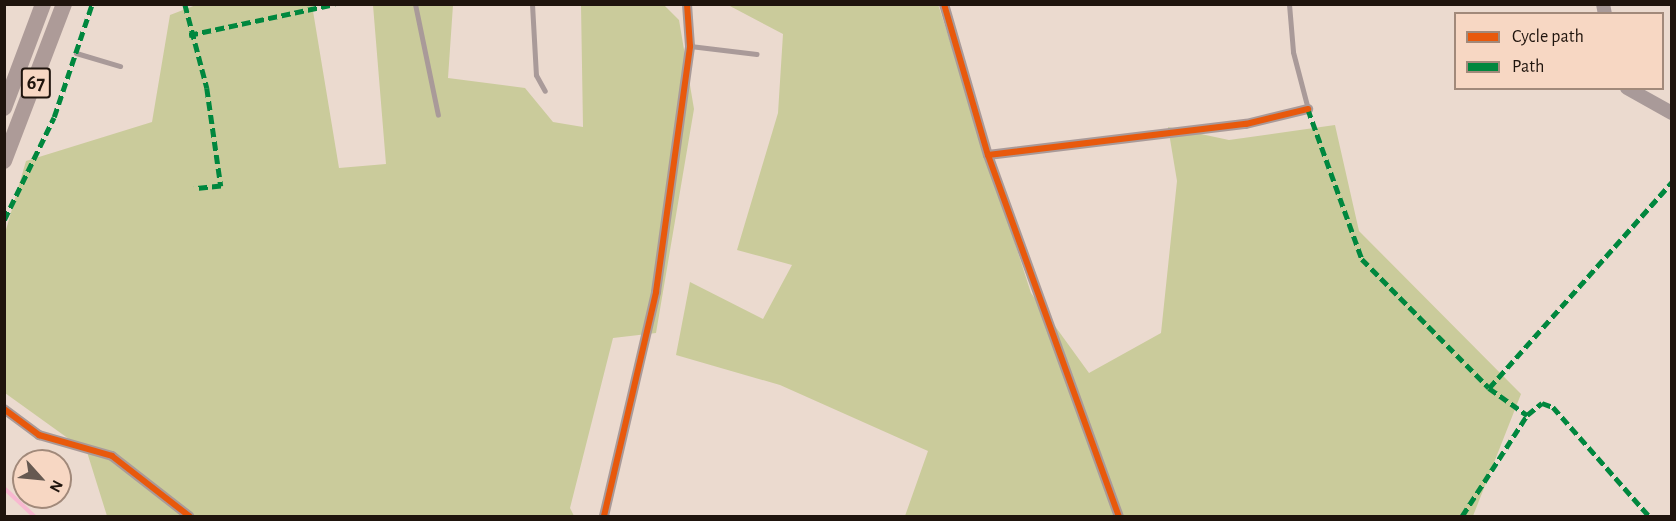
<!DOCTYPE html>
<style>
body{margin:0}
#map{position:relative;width:1676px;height:521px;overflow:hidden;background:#ebdacf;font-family:"Alegreya Sans",sans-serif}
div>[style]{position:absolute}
.green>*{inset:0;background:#cacb9b}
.stream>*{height:4px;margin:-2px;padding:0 2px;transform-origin:2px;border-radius:2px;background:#f8b8d0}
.service>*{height:5px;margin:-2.5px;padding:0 2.5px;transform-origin:2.5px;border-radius:2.5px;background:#a99a99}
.minor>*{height:10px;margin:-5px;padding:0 5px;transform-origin:5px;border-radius:5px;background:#a99a99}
.tertiary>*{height:14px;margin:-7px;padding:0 7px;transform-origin:7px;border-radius:7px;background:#a99a99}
.primary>*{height:16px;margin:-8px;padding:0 8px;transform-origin:8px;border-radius:8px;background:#ad9b98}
.quiet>*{height:4.5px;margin-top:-2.25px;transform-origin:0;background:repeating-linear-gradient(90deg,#00873e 0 9px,transparent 0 13.5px)}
.cycleway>*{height:6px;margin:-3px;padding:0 3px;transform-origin:3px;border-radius:3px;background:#e8590c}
span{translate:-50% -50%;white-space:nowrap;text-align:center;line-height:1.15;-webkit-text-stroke:5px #f7d7c3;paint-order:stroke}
.shield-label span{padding:2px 4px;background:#f7d7c3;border:2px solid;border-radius:4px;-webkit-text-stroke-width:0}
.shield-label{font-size:20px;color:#1f140d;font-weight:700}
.frame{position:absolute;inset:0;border:6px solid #1f140d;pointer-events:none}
.legend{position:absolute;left:1454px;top:12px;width:210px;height:78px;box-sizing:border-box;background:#f7d7c3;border:2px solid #a1897a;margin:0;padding:8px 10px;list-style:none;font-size:18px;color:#1f140d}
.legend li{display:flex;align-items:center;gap:12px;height:30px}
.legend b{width:30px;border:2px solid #a1897a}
.north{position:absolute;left:12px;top:449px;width:60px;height:60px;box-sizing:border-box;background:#f7d7c3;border:2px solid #a1897a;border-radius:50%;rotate:117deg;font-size:16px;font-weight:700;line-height:24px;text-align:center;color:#1f140d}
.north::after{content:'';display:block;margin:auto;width:21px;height:27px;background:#665951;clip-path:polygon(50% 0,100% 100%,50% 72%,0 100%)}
</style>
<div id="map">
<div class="green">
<div style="clip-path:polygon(938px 4px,1031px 293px,1089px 373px,1161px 333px,1177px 181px,1168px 127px,1229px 140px,1335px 125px,1359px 231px,1521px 394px,1473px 516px,905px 516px,928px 451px,780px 385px,676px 355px,690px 282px,763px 319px,792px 265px,737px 250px,778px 113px,783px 34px,728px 5px)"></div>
<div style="clip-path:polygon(196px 5px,312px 5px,339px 168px,386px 164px,373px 5px,453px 5px,448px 78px,525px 88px,553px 122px,583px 127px,581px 5px,664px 5px,679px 20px,694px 109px,656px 333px,613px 338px,570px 508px,574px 516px,107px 516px,87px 452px,5px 393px,5px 233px,26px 161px,152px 122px,170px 15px)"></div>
</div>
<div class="stream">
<div style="left:4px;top:488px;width:41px;rotate:43deg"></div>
</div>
<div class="service">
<div style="left:415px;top:4px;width:113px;rotate:78.3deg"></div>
<div style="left:532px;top:4px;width:71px;rotate:86.8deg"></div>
<div style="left:536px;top:75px;width:18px;rotate:61deg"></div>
<div style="left:1289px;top:4px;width:48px;rotate:85.2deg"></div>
<div style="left:1293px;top:52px;width:59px;rotate:75.3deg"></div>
<div style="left:690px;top:46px;width:67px;rotate:6.8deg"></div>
<div style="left:76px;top:53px;width:46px;rotate:16.5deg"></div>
</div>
<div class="minor">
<div style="left:944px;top:4px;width:157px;rotate:73.8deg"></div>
<div style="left:988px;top:155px;width:384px;rotate:70.1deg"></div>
<div style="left:988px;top:155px;width:260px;rotate:-6.9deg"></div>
<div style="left:1246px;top:124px;width:64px;rotate:-13.6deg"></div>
<div style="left:4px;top:409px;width:44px;rotate:36.6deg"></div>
<div style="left:39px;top:435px;width:76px;rotate:16deg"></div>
<div style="left:112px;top:456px;width:98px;rotate:37.9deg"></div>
<div style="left:604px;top:516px;width:230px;rotate:-76.9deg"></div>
<div style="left:656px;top:292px;width:248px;rotate:-82.1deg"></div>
<div style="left:690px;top:46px;width:42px;rotate:-94.1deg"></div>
</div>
<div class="tertiary">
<div style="left:1603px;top:4px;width:10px;rotate:79deg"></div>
<div style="left:1627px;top:88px;width:51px;rotate:29.1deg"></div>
</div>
<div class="primary">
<div style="left:4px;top:108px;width:111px;rotate:-69.4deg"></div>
<div style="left:4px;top:161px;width:168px;rotate:-69.1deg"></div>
</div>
<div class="quiet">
<div style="left:185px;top:4px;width:87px;rotate:75.3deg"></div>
<div style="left:207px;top:88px;width:99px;rotate:81.9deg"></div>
<div style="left:221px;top:186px;width:27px;rotate:174deg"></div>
<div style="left:189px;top:35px;width:149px;rotate:-12deg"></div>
<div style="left:1308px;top:109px;width:159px;rotate:70.2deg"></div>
<div style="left:1362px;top:259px;width:181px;rotate:45.4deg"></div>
<div style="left:1489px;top:388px;width:47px;rotate:35.4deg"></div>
<div style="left:4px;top:220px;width:114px;rotate:-64.1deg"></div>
<div style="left:54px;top:117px;width:119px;rotate:-71.4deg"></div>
<div style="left:1489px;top:388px;width:276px;rotate:-48.4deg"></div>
<div style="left:1462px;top:516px;width:120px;rotate:-57.2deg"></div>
<div style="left:1527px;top:415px;width:19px;rotate:-39deg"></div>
<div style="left:1542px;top:403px;width:12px;rotate:20deg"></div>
<div style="left:1553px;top:407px;width:145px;rotate:48.6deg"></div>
</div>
<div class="cycleway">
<div style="left:944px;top:4px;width:157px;rotate:73.8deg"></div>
<div style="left:988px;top:155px;width:384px;rotate:70.1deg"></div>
<div style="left:988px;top:155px;width:260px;rotate:-6.9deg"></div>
<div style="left:1246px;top:124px;width:64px;rotate:-13.6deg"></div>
<div style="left:4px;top:409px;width:44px;rotate:36.6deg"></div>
<div style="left:39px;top:435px;width:76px;rotate:16deg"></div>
<div style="left:112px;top:456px;width:98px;rotate:37.9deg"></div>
<div style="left:604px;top:516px;width:230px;rotate:-76.9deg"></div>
<div style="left:656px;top:292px;width:248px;rotate:-82.1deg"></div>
<div style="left:690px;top:46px;width:42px;rotate:-94.1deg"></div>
</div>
<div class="shield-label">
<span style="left:36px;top:83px">67</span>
</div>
<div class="frame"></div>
<ul class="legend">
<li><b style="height:8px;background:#e8590c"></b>Cycle path</li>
<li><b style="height:8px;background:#00873e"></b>Path</li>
</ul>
<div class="north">N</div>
</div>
